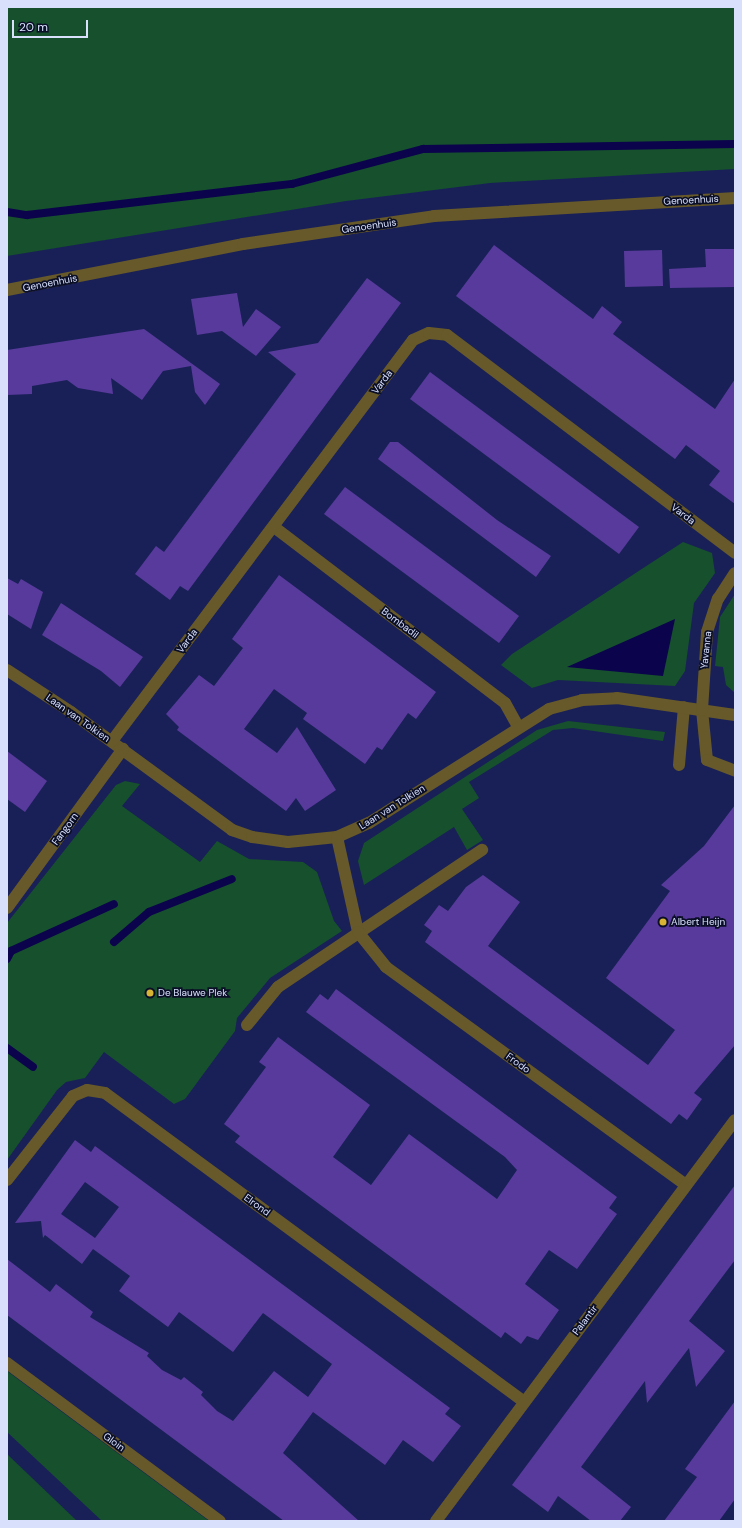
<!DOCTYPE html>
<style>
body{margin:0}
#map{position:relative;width:742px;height:1528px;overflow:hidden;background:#192057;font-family:"DM Sans",sans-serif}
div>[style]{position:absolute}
.green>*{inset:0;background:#16502d}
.water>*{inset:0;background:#0b034c}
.stream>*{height:8px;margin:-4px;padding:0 4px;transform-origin:4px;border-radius:4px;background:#0b034c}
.building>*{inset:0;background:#583a9c}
.lane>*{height:12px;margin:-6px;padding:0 6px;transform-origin:6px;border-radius:6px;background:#675929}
.street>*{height:12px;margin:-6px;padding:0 6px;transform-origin:6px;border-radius:6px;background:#675929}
.dots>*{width:11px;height:11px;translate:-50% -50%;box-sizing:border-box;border:2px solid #0a0e26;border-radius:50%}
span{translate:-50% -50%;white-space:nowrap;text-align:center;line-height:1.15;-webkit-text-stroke:3.5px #0a0e26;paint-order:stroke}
.street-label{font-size:10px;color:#d8e0fc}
.poi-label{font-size:10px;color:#d8e0fc}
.left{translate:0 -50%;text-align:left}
.frame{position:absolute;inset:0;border:8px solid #d8e0fc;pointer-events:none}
.scale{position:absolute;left:12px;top:20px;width:76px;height:18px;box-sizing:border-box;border:2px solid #d8e0fc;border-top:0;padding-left:5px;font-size:12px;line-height:14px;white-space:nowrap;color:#d8e0fc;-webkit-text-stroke:3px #0a0e26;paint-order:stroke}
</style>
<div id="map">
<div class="green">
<div style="clip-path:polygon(7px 7px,735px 7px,735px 169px,490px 183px,346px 201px,7px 256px)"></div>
<div style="clip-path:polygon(683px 542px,712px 553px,715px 573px,694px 603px,685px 671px,675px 686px,558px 680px,532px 688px,501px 665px,512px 654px)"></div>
<div style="clip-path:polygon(735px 594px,735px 693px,726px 685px,723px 667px,715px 666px,720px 617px)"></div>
<div style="clip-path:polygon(568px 721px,665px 732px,663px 741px,573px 728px,553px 730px,469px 782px,479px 798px,462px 809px,483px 840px,467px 850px,454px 827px,364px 885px,358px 861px,364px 843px,537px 730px)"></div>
<div style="clip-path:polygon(125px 781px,140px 784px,122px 806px,200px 862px,217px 841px,249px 859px,303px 862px,317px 872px,334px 921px,342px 931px,270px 978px,237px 1018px,235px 1031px,185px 1099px,174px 1104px,104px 1052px,85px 1078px,66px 1082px,57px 1090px,7px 1160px,7px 923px,116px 785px)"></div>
<div style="clip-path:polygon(7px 1371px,19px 1380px,209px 1521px,102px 1521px,7px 1432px)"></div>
<div style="clip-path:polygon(7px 1454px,77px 1521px,7px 1521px)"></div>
</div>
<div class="water">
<div style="clip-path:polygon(675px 619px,663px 676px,567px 667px)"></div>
</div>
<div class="stream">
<div style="left:7px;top:212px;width:20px;rotate:9deg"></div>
<div style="left:27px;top:215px;width:267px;rotate:-6.7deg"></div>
<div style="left:292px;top:184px;width:136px;rotate:-15deg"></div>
<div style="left:423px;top:149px;width:312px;rotate:-0.9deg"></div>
<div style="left:114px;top:942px;width:46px;rotate:-40.6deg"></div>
<div style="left:149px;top:912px;width:89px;rotate:-21.7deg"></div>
<div style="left:7px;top:959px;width:9px;rotate:-63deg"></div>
<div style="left:11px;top:951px;width:113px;rotate:-24.5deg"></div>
<div style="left:7px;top:1048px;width:32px;rotate:36deg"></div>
</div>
<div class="building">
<div style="clip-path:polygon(494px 245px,593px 319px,602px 306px,622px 322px,613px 334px,715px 409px,735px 379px,735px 504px,709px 485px,720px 471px,686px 445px,675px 459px,456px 296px)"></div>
<div style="clip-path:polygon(705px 249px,735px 249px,735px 287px,670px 288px,669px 269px,706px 267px)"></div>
<div style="clip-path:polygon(662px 250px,663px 286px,625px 287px,624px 251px)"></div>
<div style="clip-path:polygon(367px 278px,401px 303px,188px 591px,180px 586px,170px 600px,135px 574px,156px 546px,164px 552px,296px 374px,268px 352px,318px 343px)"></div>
<div style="clip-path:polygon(237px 293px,243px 327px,256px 309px,281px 327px,256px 356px,222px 331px,197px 335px,191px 299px)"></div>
<div style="clip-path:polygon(144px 329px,220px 384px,205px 405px,195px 392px,191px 366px,163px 371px,142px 400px,111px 378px,113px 394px,78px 388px,67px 380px,32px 386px,32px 394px,7px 395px,7px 350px)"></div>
<div style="clip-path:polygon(430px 372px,639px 527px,619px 554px,410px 399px)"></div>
<div style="clip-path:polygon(390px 442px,398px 442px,497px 520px,551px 556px,536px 577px,378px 459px)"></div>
<div style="clip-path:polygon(345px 487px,519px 616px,499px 643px,324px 514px)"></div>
<div style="clip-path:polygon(279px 575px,436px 692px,416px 719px,408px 713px,382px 750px,377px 747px,365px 764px,303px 719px,307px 713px,274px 689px,244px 729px,277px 753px,297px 727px,336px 790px,305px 811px,296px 798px,286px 811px,177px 730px,179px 727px,166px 714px,199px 675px,214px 686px,243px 648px,232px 639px)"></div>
<div style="clip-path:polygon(7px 578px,18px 584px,21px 579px,43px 592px,31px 629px,7px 614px)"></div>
<div style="clip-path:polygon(61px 603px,143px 657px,120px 687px,101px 671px,42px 635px)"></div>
<div style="clip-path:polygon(7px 751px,47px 781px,25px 812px,7px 799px)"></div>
<div style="clip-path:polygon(735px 805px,735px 1045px,694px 1093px,702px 1099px,687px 1120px,679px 1114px,671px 1124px,425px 942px,432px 931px,424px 925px,439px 905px,448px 911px,466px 887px,483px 875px,520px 902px,488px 946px,648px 1065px,675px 1030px,606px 978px,670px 891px,661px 885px,704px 846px)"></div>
<div style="clip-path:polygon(336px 989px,617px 1197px,609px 1208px,617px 1214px,577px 1269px,549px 1250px,525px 1284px,559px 1310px,538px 1340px,527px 1336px,521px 1344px,505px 1332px,501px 1338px,235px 1142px,240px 1136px,224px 1124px,266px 1067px,259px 1062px,278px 1037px,370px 1105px,333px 1157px,371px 1185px,409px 1134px,497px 1199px,517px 1170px,505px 1157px,306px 1012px,320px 994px,328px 1000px)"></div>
<div style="clip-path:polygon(evenodd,75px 1140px,91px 1152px,95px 1146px,450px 1408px,445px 1414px,461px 1426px,433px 1462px,403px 1440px,385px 1465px,313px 1412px,283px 1453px,359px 1521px,284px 1521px,7px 1315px,7px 1259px,50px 1292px,56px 1284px,93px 1312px,90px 1317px,149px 1353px,147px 1356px,162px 1370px,181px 1380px,184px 1377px,203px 1392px,201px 1395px,217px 1411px,233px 1421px,274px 1371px,308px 1397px,332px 1364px,263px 1313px,233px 1352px,179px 1312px,168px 1327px,119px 1291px,130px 1276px,93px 1249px,82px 1264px,45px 1235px,43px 1238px,41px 1221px,15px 1223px,75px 1140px,85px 1182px,119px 1207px,95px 1238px,61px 1214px,85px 1182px)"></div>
<div style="clip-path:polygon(735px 1185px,735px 1260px,689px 1321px,725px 1351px,696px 1387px,689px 1348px,647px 1403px,645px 1381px,581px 1467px,631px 1507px,620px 1521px,591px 1521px,558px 1496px,548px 1512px,512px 1485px)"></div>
<div style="clip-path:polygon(735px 1401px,735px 1499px,719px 1521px,664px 1521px,697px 1477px,685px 1469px)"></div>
</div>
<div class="lane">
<div style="left:702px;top:710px;width:50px;rotate:84.3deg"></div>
<div style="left:707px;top:760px;width:30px;rotate:21deg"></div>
<div style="left:679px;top:765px;width:58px;rotate:-85.1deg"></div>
<div style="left:247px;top:1025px;width:49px;rotate:-50.8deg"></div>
<div style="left:278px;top:987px;width:246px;rotate:-33.9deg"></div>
</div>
<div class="street">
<div style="left:7px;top:290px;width:240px;rotate:-11deg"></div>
<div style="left:243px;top:244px;width:193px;rotate:-8.3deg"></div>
<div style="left:434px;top:216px;width:302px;rotate:-3.4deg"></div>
<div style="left:274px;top:527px;width:290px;rotate:37.3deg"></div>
<div style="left:505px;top:703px;width:26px;rotate:61deg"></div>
<div style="left:7px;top:670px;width:77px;rotate:33.3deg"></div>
<div style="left:71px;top:712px;width:200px;rotate:36.2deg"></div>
<div style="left:232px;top:830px;width:21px;rotate:19deg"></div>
<div style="left:252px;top:837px;width:36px;rotate:8deg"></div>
<div style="left:288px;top:842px;width:49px;rotate:-5.8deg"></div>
<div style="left:337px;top:837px;width:35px;rotate:-24deg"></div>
<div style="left:369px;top:823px;width:213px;rotate:-32.3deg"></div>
<div style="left:549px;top:709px;width:34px;rotate:-15deg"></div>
<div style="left:582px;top:700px;width:35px;rotate:-3deg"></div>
<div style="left:617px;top:698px;width:119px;rotate:8.2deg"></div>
<div style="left:702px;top:710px;width:78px;rotate:-86.3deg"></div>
<div style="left:707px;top:632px;width:35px;rotate:-72deg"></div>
<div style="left:718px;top:599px;width:31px;rotate:-57deg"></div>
<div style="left:112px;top:741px;width:501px;rotate:-53.11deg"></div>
<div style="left:413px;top:340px;width:17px;rotate:-24deg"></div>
<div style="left:429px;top:333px;width:18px;rotate:6deg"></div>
<div style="left:447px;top:335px;width:361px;rotate:37.1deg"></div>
<div style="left:337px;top:837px;width:97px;rotate:77.5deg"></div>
<div style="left:358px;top:932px;width:45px;rotate:51.3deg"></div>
<div style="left:386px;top:967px;width:371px;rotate:36deg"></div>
<div style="left:7px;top:908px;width:197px;rotate:-53.9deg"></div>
<div style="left:7px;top:1180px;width:107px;rotate:-51.8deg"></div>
<div style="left:73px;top:1096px;width:15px;rotate:-23deg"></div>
<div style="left:87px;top:1090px;width:18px;rotate:9deg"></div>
<div style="left:105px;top:1093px;width:519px;rotate:36.38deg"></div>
<div style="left:7px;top:1363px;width:265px;rotate:36.6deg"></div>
<div style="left:436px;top:1521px;width:500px;rotate:-53.29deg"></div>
</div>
<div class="dots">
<div style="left:663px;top:922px;background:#d7b434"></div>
<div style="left:150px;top:993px;background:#d7b434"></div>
</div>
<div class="street-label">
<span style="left:691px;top:200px;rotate:-3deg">Genoenhuis</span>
<span style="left:369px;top:226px;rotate:-8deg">Genoenhuis</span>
<span style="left:50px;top:283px;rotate:-11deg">Genoenhuis</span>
<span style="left:382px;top:382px;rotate:-53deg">Varda</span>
<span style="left:683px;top:514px;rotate:37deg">Varda</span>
<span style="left:400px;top:623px;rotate:37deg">Bombadil</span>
<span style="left:187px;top:641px;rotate:-53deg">Varda</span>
<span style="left:706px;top:650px;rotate:-84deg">Yavanna</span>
<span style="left:78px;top:718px;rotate:35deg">Laan van Tolkien</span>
<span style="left:392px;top:807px;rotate:-32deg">Laan van Tolkien</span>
<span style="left:65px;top:829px;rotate:-54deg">Fangorn</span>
<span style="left:518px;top:1063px;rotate:36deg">Frodo</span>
<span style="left:257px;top:1205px;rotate:36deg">Elrond</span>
<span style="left:585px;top:1320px;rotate:-53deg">Palantir</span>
<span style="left:114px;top:1442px;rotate:36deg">Gloin</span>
</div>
<div class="poi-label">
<span class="left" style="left:671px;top:922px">Albert Heijn</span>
<span class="left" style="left:158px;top:993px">De Blauwe Plek</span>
</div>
<div class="frame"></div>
<div class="scale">20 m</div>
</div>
